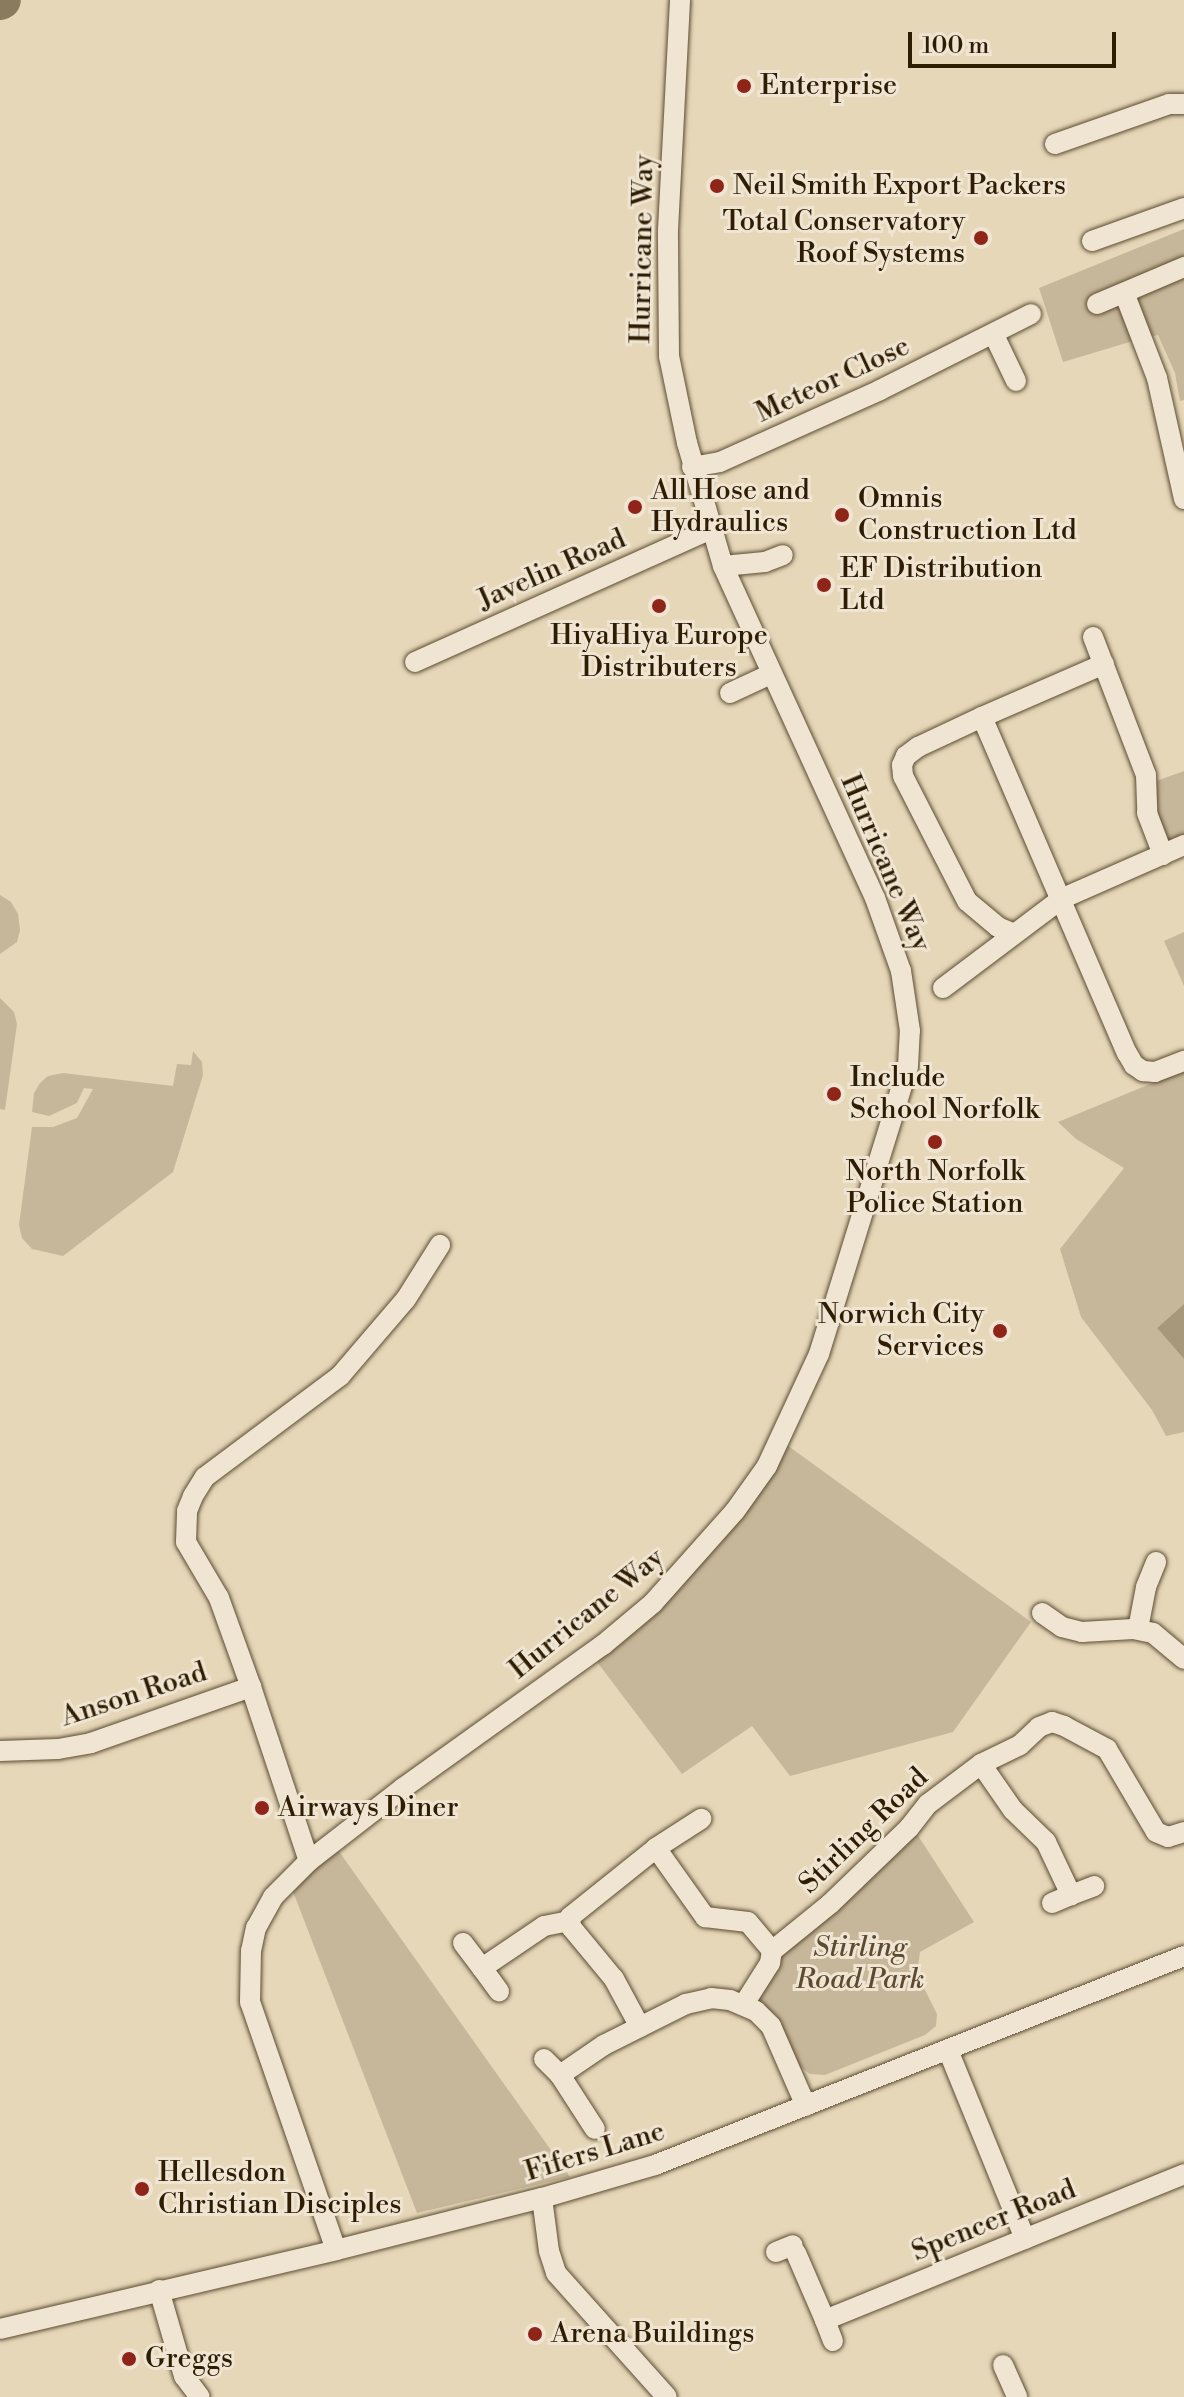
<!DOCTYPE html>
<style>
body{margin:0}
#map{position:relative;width:1184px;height:2397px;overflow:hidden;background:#e6d7b9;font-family:"Libre Bodoni",serif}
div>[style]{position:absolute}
.green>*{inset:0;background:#c7b79a}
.water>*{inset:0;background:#a7987b}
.taxiway>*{height:38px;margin:-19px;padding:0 19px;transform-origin:19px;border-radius:19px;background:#8a7a5e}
.roads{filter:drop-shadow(0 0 2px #5c4c30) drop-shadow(0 0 2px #5c4c30)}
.minor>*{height:20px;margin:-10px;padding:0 10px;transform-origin:10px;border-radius:10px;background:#efe5d2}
.dots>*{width:22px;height:22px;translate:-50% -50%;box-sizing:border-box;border:4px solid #efe5d2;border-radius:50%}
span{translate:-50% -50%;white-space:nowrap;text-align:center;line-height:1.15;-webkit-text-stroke:6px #efe5d2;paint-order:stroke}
.poi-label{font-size:28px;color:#2e1d03}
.left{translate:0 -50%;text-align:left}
.right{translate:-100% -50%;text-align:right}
.street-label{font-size:28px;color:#2e1d03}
.park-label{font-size:28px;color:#5c4b30;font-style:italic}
.scale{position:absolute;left:908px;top:32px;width:208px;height:36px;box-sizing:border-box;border:4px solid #2e1d03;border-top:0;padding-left:10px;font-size:24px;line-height:28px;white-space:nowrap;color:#2e1d03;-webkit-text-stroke:6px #efe5d2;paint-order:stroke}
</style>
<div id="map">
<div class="green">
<div style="clip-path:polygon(1184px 229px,1184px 258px,1092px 294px,1097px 304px,1110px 302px,1120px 306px,1133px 341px,1063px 362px,1039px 288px)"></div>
<div style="clip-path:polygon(1184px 278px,1184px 400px,1180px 401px,1175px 373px,1158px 335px,1145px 338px,1133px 291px,1156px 279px)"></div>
<div style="clip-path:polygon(1184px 771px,1184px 845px,1163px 855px,1148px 784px)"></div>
<div style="clip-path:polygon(0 895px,11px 902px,18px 914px,20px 930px,17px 942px,0 954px)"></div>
<div style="clip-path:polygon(1184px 932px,1184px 986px,1164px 941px)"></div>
<div style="clip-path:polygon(0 998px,14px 1012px,17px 1024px,5px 1110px,0 1109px)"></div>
<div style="clip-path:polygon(193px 1051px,202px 1062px,203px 1075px,173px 1172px,63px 1256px,32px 1249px,22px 1238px,19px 1225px,32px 1127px,53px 1127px,77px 1118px,93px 1089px,84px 1088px,77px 1103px,49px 1116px,32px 1112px,34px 1093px,40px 1083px,48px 1076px,63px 1073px,173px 1086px,177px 1064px,191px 1065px)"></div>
<div style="clip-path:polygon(1184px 1070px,1184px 1304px,1157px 1328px,1184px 1359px,1184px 1432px,1166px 1436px,1152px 1410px,1081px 1317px,1060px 1249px,1124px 1168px,1076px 1139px,1058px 1122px)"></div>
<div style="clip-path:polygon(780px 1440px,1031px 1622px,953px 1732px,790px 1776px,752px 1726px,682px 1774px,591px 1654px,653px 1603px)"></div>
<div style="clip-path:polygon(915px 1831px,974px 1922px,920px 1952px,917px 1974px,937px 2014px,936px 2026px,925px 2035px,825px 2075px,810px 2074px,798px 2065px,777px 2016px,757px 2001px,779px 1957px)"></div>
<div style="clip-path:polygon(338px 1850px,570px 2177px,417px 2213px,292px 1889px)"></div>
</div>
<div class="water">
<div style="clip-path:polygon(1184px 1304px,1184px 1359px,1157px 1328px)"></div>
</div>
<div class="taxiway">
<div style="left:0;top:1px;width:2px;rotate:-27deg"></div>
</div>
<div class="roads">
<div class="minor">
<div style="left:1055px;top:144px;width:121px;rotate:-19.3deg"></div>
<div style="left:1169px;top:104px;width:15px"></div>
<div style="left:1092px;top:241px;width:98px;rotate:-19.7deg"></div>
<div style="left:1125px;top:295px;width:89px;rotate:68.9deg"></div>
<div style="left:1157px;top:378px;width:124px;rotate:77.4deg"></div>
<div style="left:1097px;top:304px;width:95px;rotate:-23deg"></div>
<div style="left:994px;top:335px;width:51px;rotate:64.4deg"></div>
<div style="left:692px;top:467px;width:28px;rotate:-10deg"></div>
<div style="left:720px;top:462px;width:175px;rotate:-24.2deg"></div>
<div style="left:880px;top:390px;width:169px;rotate:-26.7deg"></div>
<div style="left:723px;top:566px;width:42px;rotate:-5.4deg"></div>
<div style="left:765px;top:562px;width:19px;rotate:-21deg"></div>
<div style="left:1093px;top:637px;width:148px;rotate:69deg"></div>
<div style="left:1146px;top:775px;width:38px;rotate:88deg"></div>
<div style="left:1147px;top:813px;width:45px;rotate:69.1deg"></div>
<div style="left:415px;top:662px;width:325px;rotate:-24.2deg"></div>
<div style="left:730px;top:693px;width:45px;rotate:-24.9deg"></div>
<div style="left:982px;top:717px;width:133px;rotate:-23.5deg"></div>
<div style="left:1012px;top:933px;width:15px;rotate:-157deg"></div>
<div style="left:998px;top:927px;width:40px;rotate:-140deg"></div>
<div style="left:967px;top:901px;width:140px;rotate:-117.1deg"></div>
<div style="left:903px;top:776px;width:11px;rotate:-95deg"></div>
<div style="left:902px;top:765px;width:10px;rotate:-66deg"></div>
<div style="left:906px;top:756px;width:15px;rotate:-37deg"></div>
<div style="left:918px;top:747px;width:71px;rotate:-25.1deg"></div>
<div style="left:982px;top:717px;width:366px;rotate:66.7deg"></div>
<div style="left:1127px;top:1053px;width:14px;rotate:60deg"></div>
<div style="left:1134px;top:1065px;width:11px;rotate:34deg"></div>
<div style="left:1143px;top:1071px;width:12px;rotate:5deg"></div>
<div style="left:1155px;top:1072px;width:31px;rotate:-21deg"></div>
<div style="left:943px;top:988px;width:148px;rotate:-37deg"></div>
<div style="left:1061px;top:899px;width:134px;rotate:-23.7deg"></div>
<div style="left:1042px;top:1613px;width:24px;rotate:35deg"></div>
<div style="left:1062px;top:1627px;width:21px;rotate:14deg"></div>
<div style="left:1082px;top:1632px;width:51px;rotate:-3.4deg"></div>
<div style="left:1133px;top:1629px;width:20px;rotate:11deg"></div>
<div style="left:1153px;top:1633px;width:40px;rotate:40deg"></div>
<div style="left:1138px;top:1629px;width:43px;rotate:-79.2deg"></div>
<div style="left:1146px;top:1587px;width:27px;rotate:-68deg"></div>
<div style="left:251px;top:1687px;width:183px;rotate:71.6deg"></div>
<div style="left:0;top:1751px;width:58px;rotate:-2deg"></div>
<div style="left:58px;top:1749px;width:34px;rotate:-10deg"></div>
<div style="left:91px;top:1743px;width:170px;rotate:-19.3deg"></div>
<div style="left:251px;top:1687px;width:95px;rotate:-109.8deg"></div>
<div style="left:219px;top:1598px;width:65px;rotate:-120.5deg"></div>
<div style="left:186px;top:1542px;width:31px;rotate:-88deg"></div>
<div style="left:187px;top:1511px;width:16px;rotate:-68deg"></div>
<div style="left:193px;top:1496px;width:22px;rotate:-58deg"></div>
<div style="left:205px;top:1477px;width:169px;rotate:-36.8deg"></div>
<div style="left:340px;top:1376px;width:101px;rotate:-49.4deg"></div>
<div style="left:406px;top:1299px;width:64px;rotate:-57.8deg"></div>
<div style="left:981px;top:1764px;width:56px;rotate:55.2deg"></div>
<div style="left:1013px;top:1810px;width:46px;rotate:44.1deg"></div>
<div style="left:1046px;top:1842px;width:59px;rotate:64.7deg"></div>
<div style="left:1071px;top:1895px;width:25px;rotate:-21deg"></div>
<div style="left:656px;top:1848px;width:85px;rotate:54.6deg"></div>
<div style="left:705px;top:1917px;width:43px;rotate:6.6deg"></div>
<div style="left:748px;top:1922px;width:38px;rotate:50deg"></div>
<div style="left:1052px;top:1903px;width:21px;rotate:-23deg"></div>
<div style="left:463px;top:1943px;width:31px;rotate:53deg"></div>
<div style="left:482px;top:1968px;width:75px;rotate:-34.1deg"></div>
<div style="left:544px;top:1926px;width:26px;rotate:-11deg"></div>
<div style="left:482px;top:1968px;width:29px;rotate:54deg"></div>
<div style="left:744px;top:2004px;width:49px;rotate:-57.6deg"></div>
<div style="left:770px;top:1963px;width:12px;rotate:-81deg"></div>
<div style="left:772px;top:1951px;width:75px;rotate:-39deg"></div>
<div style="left:830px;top:1904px;width:110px;rotate:-43.9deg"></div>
<div style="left:909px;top:1828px;width:31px;rotate:-52deg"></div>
<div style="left:928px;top:1804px;width:66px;rotate:-37deg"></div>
<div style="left:981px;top:1764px;width:43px;rotate:-26deg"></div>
<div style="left:1020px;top:1745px;width:26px;rotate:-43deg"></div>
<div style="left:1039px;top:1727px;width:14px;rotate:-21deg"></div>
<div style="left:1052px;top:1722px;width:13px;rotate:18deg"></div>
<div style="left:1064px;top:1726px;width:49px;rotate:28.1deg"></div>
<div style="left:1107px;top:1749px;width:96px;rotate:59.4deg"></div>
<div style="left:1156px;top:1832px;width:13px;rotate:23deg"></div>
<div style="left:1168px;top:1837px;width:17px;rotate:-17deg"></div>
<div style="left:640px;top:2027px;width:55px;rotate:-118.4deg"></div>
<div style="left:614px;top:1979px;width:67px;rotate:-129.6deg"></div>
<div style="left:571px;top:1927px;width:10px;rotate:-96deg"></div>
<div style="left:570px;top:1917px;width:110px;rotate:-38.7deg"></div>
<div style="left:656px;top:1848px;width:54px;rotate:-32.8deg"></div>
<div style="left:948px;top:2050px;width:204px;rotate:67.8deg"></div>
<div style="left:544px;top:2059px;width:23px;rotate:45deg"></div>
<div style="left:560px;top:2075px;width:53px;rotate:-34.3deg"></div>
<div style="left:604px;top:2045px;width:92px;rotate:-26.6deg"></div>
<div style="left:686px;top:2004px;width:26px;rotate:-13deg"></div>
<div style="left:711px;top:1998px;width:19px;rotate:6deg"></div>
<div style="left:730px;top:2000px;width:28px;rotate:23deg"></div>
<div style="left:756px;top:2011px;width:21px;rotate:45deg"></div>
<div style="left:771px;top:2026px;width:87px;rotate:66.4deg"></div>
<div style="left:560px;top:2075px;width:64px;rotate:57.1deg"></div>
<div style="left:542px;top:2198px;width:53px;rotate:82.5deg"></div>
<div style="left:549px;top:2251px;width:23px;rotate:72deg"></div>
<div style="left:556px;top:2273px;width:166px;rotate:48.2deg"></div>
<div style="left:336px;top:2250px;width:262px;rotate:-109.1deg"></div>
<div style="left:250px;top:2002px;width:51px;rotate:-88.9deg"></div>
<div style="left:251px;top:1951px;width:24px;rotate:-78deg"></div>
<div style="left:256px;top:1928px;width:35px;rotate:-61deg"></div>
<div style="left:273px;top:1897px;width:51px;rotate:-45deg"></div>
<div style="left:309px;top:1861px;width:119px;rotate:-37.8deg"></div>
<div style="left:403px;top:1788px;width:246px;rotate:-35.6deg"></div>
<div style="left:603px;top:1645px;width:65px;rotate:-40deg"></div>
<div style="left:653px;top:1603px;width:123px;rotate:-48.3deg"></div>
<div style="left:735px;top:1511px;width:55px;rotate:-54.6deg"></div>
<div style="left:767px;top:1466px;width:123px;rotate:-65.1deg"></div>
<div style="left:819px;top:1354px;width:301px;rotate:-72.8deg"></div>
<div style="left:908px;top:1066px;width:35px;rotate:-87deg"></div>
<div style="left:910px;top:1031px;width:61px;rotate:-98.5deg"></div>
<div style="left:901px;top:971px;width:77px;rotate:-109.6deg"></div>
<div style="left:875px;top:898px;width:365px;rotate:-114.6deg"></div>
<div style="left:723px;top:566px;width:128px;rotate:-106.3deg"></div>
<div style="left:687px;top:443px;width:89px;rotate:-101.7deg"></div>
<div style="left:669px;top:356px;width:126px;rotate:-90.5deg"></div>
<div style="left:668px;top:230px;width:230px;rotate:-87deg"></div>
<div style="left:776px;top:2252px;width:18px;rotate:-22deg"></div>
<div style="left:796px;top:2253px;width:73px;rotate:66.6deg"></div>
<div style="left:159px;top:2290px;width:90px;rotate:73.8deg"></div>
<div style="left:184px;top:2376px;width:26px;rotate:53deg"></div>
<div style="left:0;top:2329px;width:345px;rotate:-13.2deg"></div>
<div style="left:336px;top:2250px;width:212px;rotate:-14.2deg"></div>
<div style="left:542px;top:2198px;width:118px;rotate:-16.3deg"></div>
<div style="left:655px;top:2165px;width:569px;rotate:-21.56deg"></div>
<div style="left:833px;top:2341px;width:22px;rotate:-111deg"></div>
<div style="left:825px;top:2320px;width:388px;rotate:-22.1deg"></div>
<div style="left:1003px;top:2365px;width:35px;rotate:66deg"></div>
</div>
</div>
<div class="dots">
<div style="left:744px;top:86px;background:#8f2418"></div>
<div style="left:717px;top:186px;background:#8f2418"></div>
<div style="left:981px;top:238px;background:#8f2418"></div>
<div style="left:635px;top:507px;background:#8f2418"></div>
<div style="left:842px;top:515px;background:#8f2418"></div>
<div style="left:824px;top:585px;background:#8f2418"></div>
<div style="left:659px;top:606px;background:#8f2418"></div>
<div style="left:834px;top:1094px;background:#8f2418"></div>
<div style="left:935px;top:1142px;background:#8f2418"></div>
<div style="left:1000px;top:1331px;background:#8f2418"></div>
<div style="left:262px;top:1808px;background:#8f2418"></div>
<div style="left:142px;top:2189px;background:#8f2418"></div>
<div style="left:535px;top:2334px;background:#8f2418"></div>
<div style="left:129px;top:2359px;background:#8f2418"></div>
</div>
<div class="poi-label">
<span class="left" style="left:760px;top:86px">Enterprise</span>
<span class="left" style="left:733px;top:186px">Neil Smith Export Packers</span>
<span class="right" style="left:965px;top:238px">Total Conservatory<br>Roof Systems</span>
<span class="left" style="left:651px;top:507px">All Hose and<br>Hydraulics</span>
<span class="left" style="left:858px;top:515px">Omnis<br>Construction Ltd</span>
<span class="left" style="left:840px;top:585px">EF Distribution<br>Ltd</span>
<span style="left:659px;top:652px">HiyaHiya Europe<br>Distributers</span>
<span class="left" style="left:850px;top:1094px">Include<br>School Norfolk</span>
<span style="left:935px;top:1188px">North Norfolk<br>Police Station</span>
<span class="right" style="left:984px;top:1331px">Norwich City<br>Services</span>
<span class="left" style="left:278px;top:1808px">Airways Diner</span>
<span class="left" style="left:158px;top:2189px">Hellesdon<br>Christian Disciples</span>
<span class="left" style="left:551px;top:2334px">Arena Buildings</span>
<span class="left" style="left:145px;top:2359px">Greggs</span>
</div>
<div class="street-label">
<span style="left:643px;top:249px;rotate:-89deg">Hurricane Way</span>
<span style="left:833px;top:380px;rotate:-25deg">Meteor Close</span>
<span style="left:552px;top:570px;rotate:-24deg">Javelin Road</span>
<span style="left:885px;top:863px;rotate:67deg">Hurricane Way</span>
<span style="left:587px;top:1614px;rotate:-39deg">Hurricane Way</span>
<span style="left:134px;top:1695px;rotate:-18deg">Anson Road</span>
<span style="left:864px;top:1831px;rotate:-44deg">Stirling Road</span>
<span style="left:595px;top:2152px;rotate:-17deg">Fifers Lane</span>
<span style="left:994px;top:2221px;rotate:-22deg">Spencer Road</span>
</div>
<div class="park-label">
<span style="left:860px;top:1964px">Stirling<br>Road Park</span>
</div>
<div class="scale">100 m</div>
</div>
